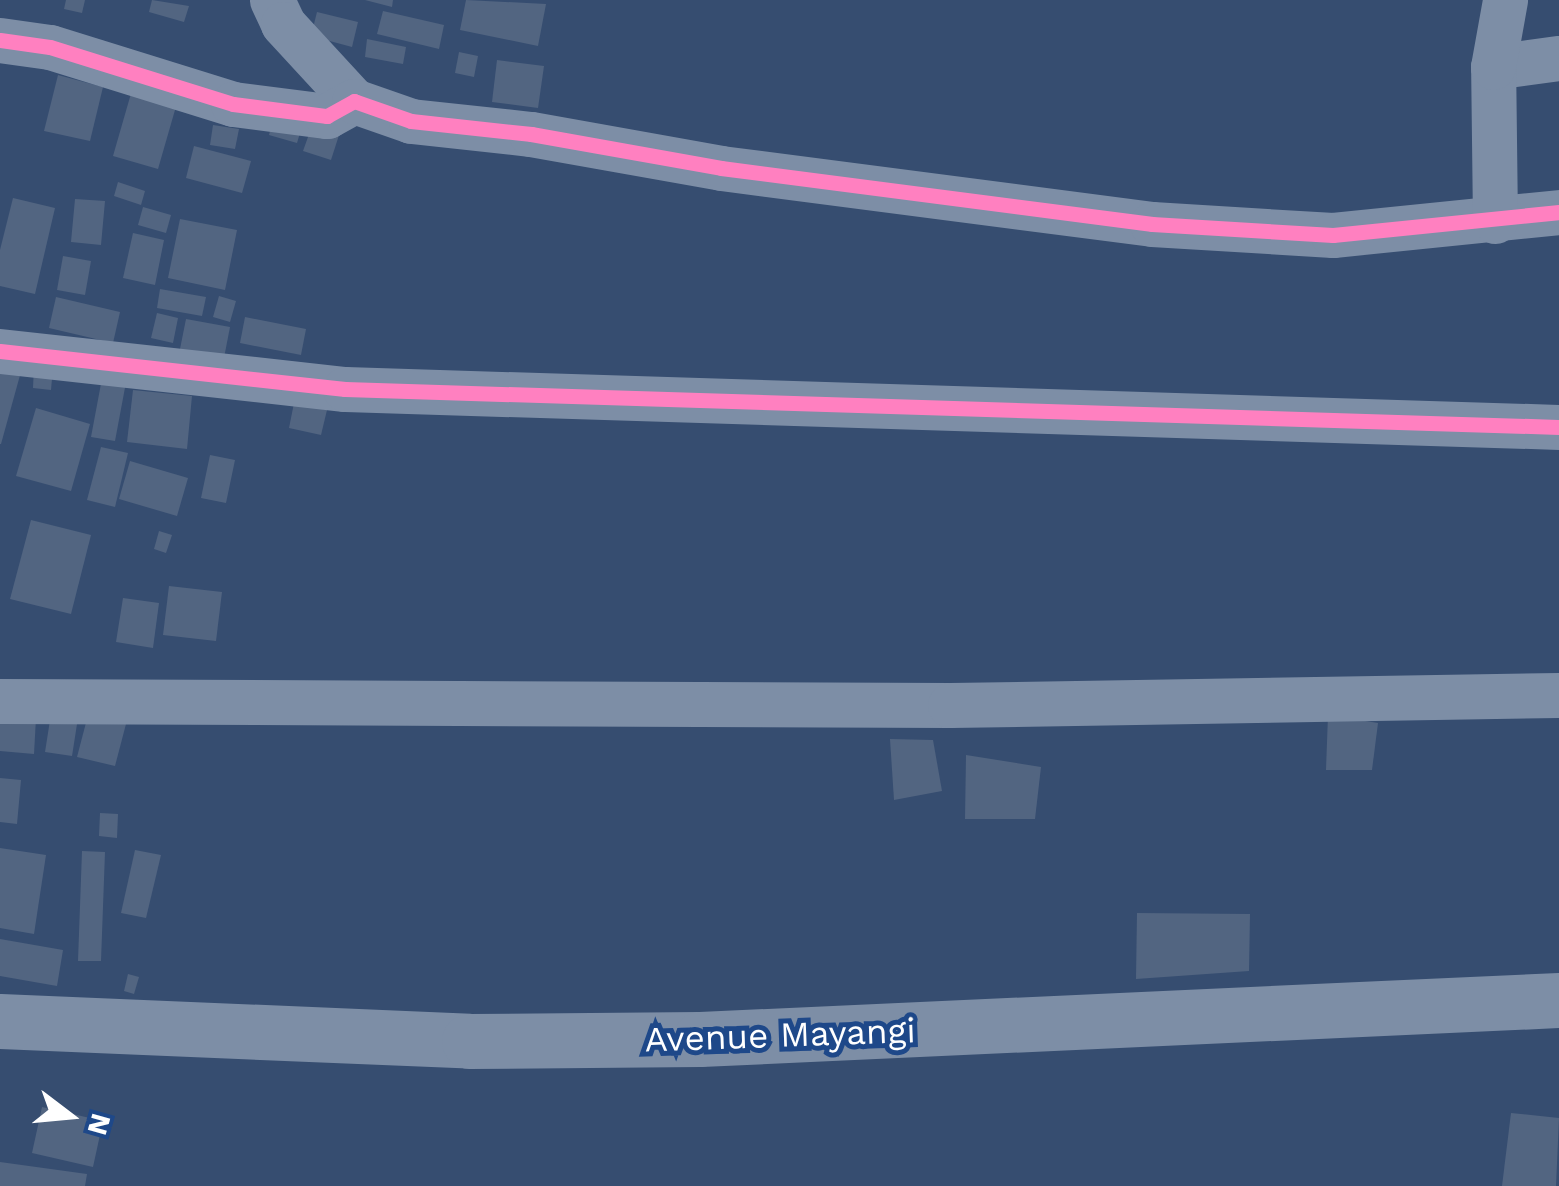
<!DOCTYPE html>
<style>
body{margin:0}
#map{position:relative;width:1559px;height:1186px;overflow:hidden;background:#364d70;font-family:"Work Sans",sans-serif}
div>[style]{position:absolute}
.building>*{inset:0;background:#526581}
.minor>*{height:45px;margin:-22.5px;padding:0 22.5px;transform-origin:22.5px;border-radius:22.5px;background:#7d8ea6}
.tertiary>*{height:55px;margin:-27.5px;padding:0 27.5px;transform-origin:27.5px;border-radius:27.5px;background:#7d8ea6}
.cycleway>*{height:15px;margin:-7.5px;padding:0 7.5px;transform-origin:7.5px;border-radius:7.5px;background:#ff80c0}
span{translate:-50% -50%;white-space:nowrap;text-align:center;line-height:1.15;-webkit-text-stroke:10px #1e4889;paint-order:stroke}
.street-label{font-size:35px;color:#fff}
.north{position:absolute;left:20px;top:1066px;width:100px;height:100px;-webkit-text-stroke:8px #1e4889;paint-order:stroke;rotate:106deg;font-size:28px;font-weight:700;line-height:40px;text-align:center;color:#fff}
.north::after{content:'';display:block;margin:auto;width:35px;height:45px;background:#fff;clip-path:polygon(50% 0,100% 100%,50% 72%,0 100%)}
</style>
<div id="map">
<div class="building">
<div style="clip-path:polygon(66px 0,85px 0,82px 13px,64px 9px)"></div>
<div style="clip-path:polygon(152px 0,189px 6px,184px 22px,149px 12px)"></div>
<div style="clip-path:polygon(365px 0,393px 0,392px 7px)"></div>
<div style="clip-path:polygon(466px 0,546px 4px,538px 46px,460px 30px)"></div>
<div style="clip-path:polygon(383px 11px,444px 25px,439px 49px,377px 34px)"></div>
<div style="clip-path:polygon(317px 12px,358px 22px,352px 47px,311px 36px)"></div>
<div style="clip-path:polygon(367px 39px,406px 47px,403px 64px,365px 57px)"></div>
<div style="clip-path:polygon(459px 52px,478px 56px,474px 77px,455px 73px)"></div>
<div style="clip-path:polygon(497px 60px,544px 66px,538px 108px,492px 102px)"></div>
<div style="clip-path:polygon(58px 75px,103px 87px,90px 141px,44px 131px)"></div>
<div style="clip-path:polygon(132px 90px,177px 103px,158px 169px,113px 156px)"></div>
<div style="clip-path:polygon(274px 115px,303px 123px,297px 143px,269px 135px)"></div>
<div style="clip-path:polygon(313px 123px,340px 132px,331px 160px,303px 151px)"></div>
<div style="clip-path:polygon(213px 125px,239px 129px,235px 149px,210px 145px)"></div>
<div style="clip-path:polygon(194px 146px,251px 161px,242px 193px,186px 178px)"></div>
<div style="clip-path:polygon(118px 182px,145px 191px,141px 205px,114px 196px)"></div>
<div style="clip-path:polygon(13px 198px,55px 208px,35px 294px,0 286px,0 250px)"></div>
<div style="clip-path:polygon(75px 199px,105px 201px,101px 245px,71px 242px)"></div>
<div style="clip-path:polygon(143px 207px,171px 215px,166px 233px,138px 225px)"></div>
<div style="clip-path:polygon(180px 219px,237px 230px,225px 290px,168px 278px)"></div>
<div style="clip-path:polygon(133px 233px,164px 240px,155px 285px,123px 278px)"></div>
<div style="clip-path:polygon(63px 256px,91px 261px,85px 295px,57px 290px)"></div>
<div style="clip-path:polygon(160px 289px,206px 297px,202px 316px,157px 308px)"></div>
<div style="clip-path:polygon(219px 296px,236px 301px,230px 322px,213px 317px)"></div>
<div style="clip-path:polygon(56px 297px,120px 312px,113px 343px,49px 328px)"></div>
<div style="clip-path:polygon(157px 313px,178px 318px,173px 343px,151px 338px)"></div>
<div style="clip-path:polygon(245px 317px,306px 329px,301px 355px,240px 343px)"></div>
<div style="clip-path:polygon(186px 319px,230px 327px,223px 363px,179px 354px)"></div>
<div style="clip-path:polygon(0 362px,22px 368px,1px 444px,0 444px)"></div>
<div style="clip-path:polygon(34px 366px,53px 367px,51px 390px,33px 388px)"></div>
<div style="clip-path:polygon(103px 373px,127px 377px,115px 441px,91px 437px)"></div>
<div style="clip-path:polygon(133px 390px,192px 396px,187px 449px,127px 442px)"></div>
<div style="clip-path:polygon(294px 403px,327px 410px,321px 435px,289px 428px)"></div>
<div style="clip-path:polygon(36px 408px,90px 424px,71px 491px,16px 476px)"></div>
<div style="clip-path:polygon(101px 447px,128px 453px,115px 507px,87px 500px)"></div>
<div style="clip-path:polygon(210px 455px,235px 460px,226px 503px,201px 498px)"></div>
<div style="clip-path:polygon(130px 461px,188px 478px,177px 516px,119px 499px)"></div>
<div style="clip-path:polygon(31px 520px,91px 535px,71px 614px,10px 599px)"></div>
<div style="clip-path:polygon(159px 531px,172px 535px,166px 553px,154px 549px)"></div>
<div style="clip-path:polygon(169px 586px,222px 592px,216px 641px,163px 635px)"></div>
<div style="clip-path:polygon(123px 598px,159px 603px,153px 648px,116px 642px)"></div>
<div style="clip-path:polygon(0 714px,36px 718px,34px 754px,0 751px)"></div>
<div style="clip-path:polygon(88px 715px,126px 724px,115px 766px,77px 757px)"></div>
<div style="clip-path:polygon(1328px 715px,1378px 723px,1372px 770px,1326px 770px)"></div>
<div style="clip-path:polygon(50px 720px,77px 724px,72px 756px,45px 752px)"></div>
<div style="clip-path:polygon(890px 739px,933px 740px,942px 791px,894px 800px)"></div>
<div style="clip-path:polygon(966px 755px,1041px 767px,1035px 819px,965px 819px)"></div>
<div style="clip-path:polygon(0 778px,21px 780px,17px 824px,0 822px)"></div>
<div style="clip-path:polygon(100px 813px,118px 814px,117px 838px,99px 836px)"></div>
<div style="clip-path:polygon(0 848px,46px 855px,34px 934px,0 928px)"></div>
<div style="clip-path:polygon(135px 850px,161px 855px,146px 918px,121px 913px)"></div>
<div style="clip-path:polygon(82px 851px,105px 852px,101px 961px,78px 961px)"></div>
<div style="clip-path:polygon(1137px 913px,1250px 914px,1249px 971px,1136px 979px)"></div>
<div style="clip-path:polygon(0 939px,63px 950px,57px 986px,0 976px)"></div>
<div style="clip-path:polygon(128px 974px,139px 977px,134px 994px,124px 991px)"></div>
<div style="clip-path:polygon(42px 1107px,103px 1121px,93px 1167px,32px 1153px)"></div>
<div style="clip-path:polygon(1511px 1113px,1559px 1118px,1556px 1186px,1502px 1186px)"></div>
<div style="clip-path:polygon(0 1162px,87px 1174px,85px 1186px,0 1186px)"></div>
</div>
<div class="minor">
<div style="left:272px;top:0;width:26px;rotate:65deg"></div>
<div style="left:283px;top:24px;width:105px;rotate:47.3deg"></div>
<div style="left:0;top:40px;width:50px;rotate:8deg"></div>
<div style="left:50px;top:47px;width:192px;rotate:17.3deg"></div>
<div style="left:233px;top:104px;width:95px;rotate:7.3deg"></div>
<div style="left:327px;top:116px;width:31px;rotate:-29deg"></div>
<div style="left:354px;top:101px;width:60px;rotate:19.3deg"></div>
<div style="left:411px;top:121px;width:121px;rotate:6.2deg"></div>
<div style="left:531px;top:134px;width:193px;rotate:10.1deg"></div>
<div style="left:721px;top:168px;width:435px;rotate:7.4deg"></div>
<div style="left:1152px;top:224px;width:181px;rotate:3.5deg"></div>
<div style="left:1333px;top:235px;width:227px;rotate:-5.8deg"></div>
<div style="left:1493px;top:67px;width:67px;rotate:-7.8deg"></div>
<div style="left:1495px;top:221px;width:154px;rotate:-90.7deg"></div>
<div style="left:1493px;top:67px;width:68px;rotate:-79.8deg"></div>
<div style="left:0;top:351px;width:347px;rotate:6.3deg"></div>
<div style="left:345px;top:389px;width:1215px;rotate:1.79deg"></div>
<div style="left:0;top:701px;width:950px;rotate:0.24deg"></div>
<div style="left:950px;top:705px;width:609px;rotate:-0.94deg"></div>
</div>
<div class="tertiary">
<div style="left:0;top:1021px;width:469px;rotate:2.4deg"></div>
<div style="left:469px;top:1041px;width:231px;rotate:-0.5deg"></div>
<div style="left:700px;top:1039px;width:860px;rotate:-2.6deg"></div>
</div>
<div class="cycleway">
<div style="left:0;top:40px;width:50px;rotate:8deg"></div>
<div style="left:50px;top:47px;width:192px;rotate:17.3deg"></div>
<div style="left:233px;top:104px;width:95px;rotate:7.3deg"></div>
<div style="left:327px;top:116px;width:31px;rotate:-29deg"></div>
<div style="left:354px;top:101px;width:60px;rotate:19.3deg"></div>
<div style="left:411px;top:121px;width:121px;rotate:6.2deg"></div>
<div style="left:531px;top:134px;width:193px;rotate:10.1deg"></div>
<div style="left:721px;top:168px;width:435px;rotate:7.4deg"></div>
<div style="left:1152px;top:224px;width:181px;rotate:3.5deg"></div>
<div style="left:1333px;top:235px;width:227px;rotate:-5.8deg"></div>
<div style="left:0;top:351px;width:347px;rotate:6.3deg"></div>
<div style="left:345px;top:389px;width:1215px;rotate:1.79deg"></div>
</div>
<div class="street-label">
<span style="left:780px;top:1035px;rotate:-2deg">Avenue Mayangi</span>
</div>
<div class="north">N</div>
</div>
